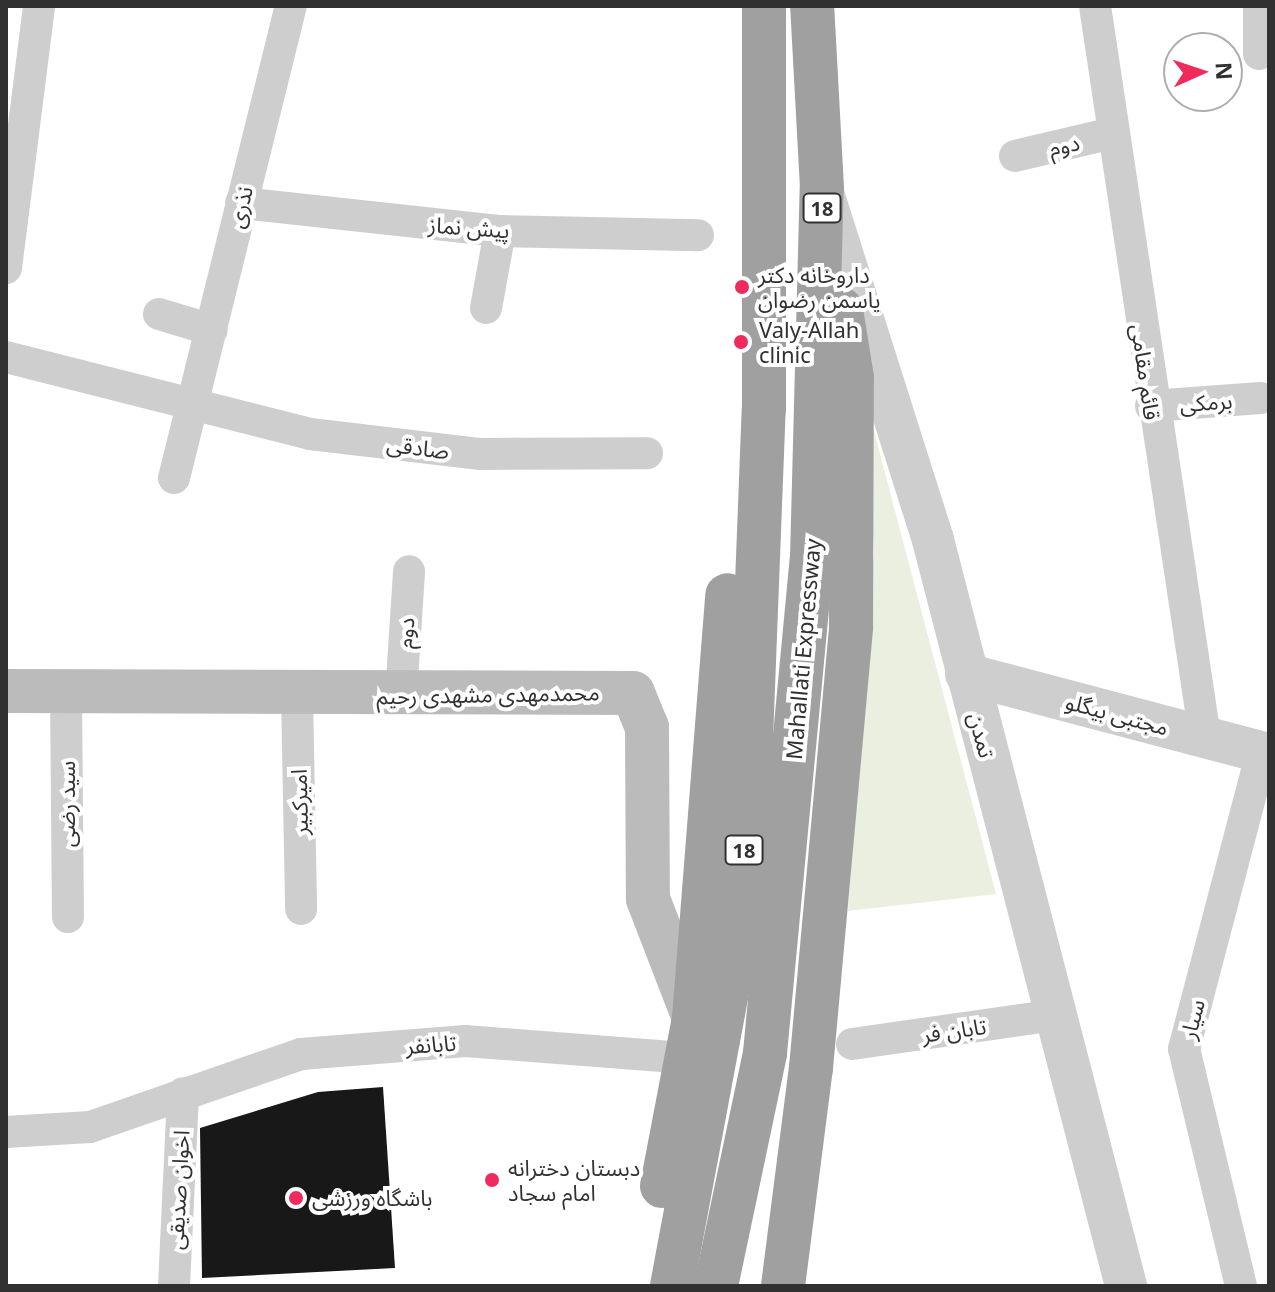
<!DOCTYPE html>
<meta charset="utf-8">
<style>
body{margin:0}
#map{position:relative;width:1275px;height:1292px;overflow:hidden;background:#fff;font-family:"Noto Sans","Noto Sans Arabic",sans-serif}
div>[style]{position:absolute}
.green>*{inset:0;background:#eaefdf}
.building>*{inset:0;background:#181818}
.minor>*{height:32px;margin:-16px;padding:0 16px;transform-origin:16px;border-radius:16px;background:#cecece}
.tertiary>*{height:42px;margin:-21px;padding:0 21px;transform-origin:21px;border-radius:21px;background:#cecece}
.secondary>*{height:44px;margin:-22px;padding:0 22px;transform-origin:22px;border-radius:22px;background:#bbb}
.trunk>*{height:44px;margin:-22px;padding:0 22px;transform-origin:22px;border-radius:22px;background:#a0a0a0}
.dots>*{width:22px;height:22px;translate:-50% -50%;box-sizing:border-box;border:4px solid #fff;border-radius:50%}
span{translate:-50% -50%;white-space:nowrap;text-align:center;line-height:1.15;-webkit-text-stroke:8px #fff;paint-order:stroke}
.shield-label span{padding:2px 6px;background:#fff;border:2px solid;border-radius:6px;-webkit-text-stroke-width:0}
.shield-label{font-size:20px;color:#313131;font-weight:700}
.street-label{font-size:22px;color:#313131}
.poi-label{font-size:22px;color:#313131}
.left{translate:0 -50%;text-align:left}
.frame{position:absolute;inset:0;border:8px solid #313131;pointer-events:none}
.north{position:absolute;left:1163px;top:32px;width:80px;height:80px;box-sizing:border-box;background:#fff;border:2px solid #adadad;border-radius:50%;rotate:87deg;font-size:22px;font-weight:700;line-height:32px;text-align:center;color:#313131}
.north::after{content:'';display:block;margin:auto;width:28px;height:36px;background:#f12a5e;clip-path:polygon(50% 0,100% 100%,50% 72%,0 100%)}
</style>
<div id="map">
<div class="green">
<div style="clip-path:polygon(860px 339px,865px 397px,996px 894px,848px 911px,874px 550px)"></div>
</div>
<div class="building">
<div style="clip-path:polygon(383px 1087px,395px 1268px,202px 1278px,200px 1128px,318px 1092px)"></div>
</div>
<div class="minor">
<div style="left:1095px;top:6px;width:739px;rotate:81.44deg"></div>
<div style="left:1259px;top:6px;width:48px;rotate:90deg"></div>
<div style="left:1015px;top:156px;width:101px;rotate:-13.2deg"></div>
<div style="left:241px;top:203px;width:261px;rotate:6.2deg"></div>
<div style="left:500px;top:231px;width:198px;rotate:1.2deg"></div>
<div style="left:6px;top:268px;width:264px;rotate:-82.8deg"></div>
<div style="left:486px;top:308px;width:78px;rotate:-79.7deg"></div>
<div style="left:159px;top:314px;width:55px;rotate:16.8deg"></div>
<div style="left:6px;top:357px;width:314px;rotate:14.2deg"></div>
<div style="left:310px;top:434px;width:172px;rotate:6.7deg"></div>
<div style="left:481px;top:454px;width:166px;rotate:-0.3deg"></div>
<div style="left:1151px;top:406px;width:110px;rotate:-4.2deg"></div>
<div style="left:174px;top:478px;width:486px;rotate:-76.1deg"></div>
<div style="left:66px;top:692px;width:225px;rotate:89.5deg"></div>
<div style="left:297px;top:695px;width:214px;rotate:88.9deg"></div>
<div style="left:401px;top:696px;width:125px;rotate:-86.3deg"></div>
<div style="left:852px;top:1044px;width:206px;rotate:-8.1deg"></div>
<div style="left:6px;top:1132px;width:84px;rotate:-3.4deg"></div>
<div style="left:90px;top:1127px;width:223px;rotate:-19.1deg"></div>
<div style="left:301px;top:1054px;width:165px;rotate:-4.5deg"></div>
<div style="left:465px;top:1041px;width:220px;rotate:4.4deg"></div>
<div style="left:174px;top:1286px;width:193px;rotate:-87.3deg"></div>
<div style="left:1241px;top:1286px;width:244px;rotate:-103.5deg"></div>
<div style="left:1184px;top:1049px;width:307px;rotate:-75.3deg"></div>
</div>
<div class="tertiary">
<div style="left:823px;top:193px;width:364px;rotate:72.4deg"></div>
<div style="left:933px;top:540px;width:771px;rotate:75.49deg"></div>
<div style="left:966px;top:674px;width:313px;rotate:14.8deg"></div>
</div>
<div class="secondary">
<div style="left:6px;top:691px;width:627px;rotate:0.18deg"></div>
<div style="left:633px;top:693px;width:37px;rotate:68deg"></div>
<div style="left:647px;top:727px;width:172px;rotate:89.7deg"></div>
<div style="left:648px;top:899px;width:128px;rotate:68.9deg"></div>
</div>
<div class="trunk">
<div style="left:662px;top:1186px;width:171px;rotate:-79.2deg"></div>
<div style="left:694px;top:1018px;width:424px;rotate:-85.5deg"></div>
<div style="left:672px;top:1286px;width:314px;rotate:-79.4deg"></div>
<div style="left:730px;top:977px;width:160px;rotate:-83.5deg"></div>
<div style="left:748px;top:818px;width:409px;rotate:-87.8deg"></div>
<div style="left:764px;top:409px;width:403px;rotate:-90deg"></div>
<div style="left:716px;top:1286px;width:238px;rotate:-78.1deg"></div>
<div style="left:765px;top:1053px;width:497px;rotate:-84.6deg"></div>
<div style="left:812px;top:558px;width:370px;rotate:-88.5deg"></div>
<div style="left:822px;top:188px;width:182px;rotate:-93.1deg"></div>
<div style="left:783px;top:1286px;width:220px;rotate:-82.7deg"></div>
<div style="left:811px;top:1068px;width:443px;rotate:-84.8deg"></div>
<div style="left:851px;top:627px;width:249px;rotate:-89.8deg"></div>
<div style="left:852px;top:378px;width:70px;rotate:-99.1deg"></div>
</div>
<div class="dots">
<div style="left:742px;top:287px;background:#f12a5e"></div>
<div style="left:741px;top:342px;background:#f12a5e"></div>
<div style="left:492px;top:1180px;background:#f12a5e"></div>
<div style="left:296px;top:1198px;background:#f12a5e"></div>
</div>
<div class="shield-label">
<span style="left:822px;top:208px">18</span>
<span style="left:744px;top:850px">18</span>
</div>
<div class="street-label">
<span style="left:1064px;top:145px;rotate:-13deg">دوم</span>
<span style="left:240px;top:207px;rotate:-76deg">نذری</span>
<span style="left:469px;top:227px;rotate:4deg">پیش نماز</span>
<span style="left:1146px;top:372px;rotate:82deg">قائم مقامی</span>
<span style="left:1206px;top:402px;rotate:-4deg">برمکی</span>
<span style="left:418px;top:447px;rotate:7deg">صادقی</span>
<span style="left:405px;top:633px;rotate:-86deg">دوم</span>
<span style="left:803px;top:649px;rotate:-85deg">Mahallati Expressway</span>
<span style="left:488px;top:694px;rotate:-1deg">محمدمهدی مشهدی رحیم</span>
<span style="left:1117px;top:714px;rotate:15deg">مجتبی بیگلو</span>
<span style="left:982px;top:735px;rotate:75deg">تمدن</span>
<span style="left:299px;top:802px;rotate:-91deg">امیرکبیر</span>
<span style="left:67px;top:804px;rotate:-90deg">سید رضی</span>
<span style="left:1192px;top:1019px;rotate:-75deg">سیار</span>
<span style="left:954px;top:1030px;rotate:-8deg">تابان فر</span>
<span style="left:431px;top:1044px;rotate:-4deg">تابانفر</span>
<span style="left:178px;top:1190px;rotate:-87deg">اخوان صدیقی</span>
</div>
<div class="poi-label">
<span class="left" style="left:758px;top:287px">داروخانه دکتر<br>یاسمن رضوان</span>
<span class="left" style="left:759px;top:342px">Valy-Allah<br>clinic</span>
<span class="left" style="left:508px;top:1180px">دبستان دخترانه<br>امام سجاد</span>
<span class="left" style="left:312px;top:1198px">باشگاه ورزشی</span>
</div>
<div class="frame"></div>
<div class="north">N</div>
</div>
